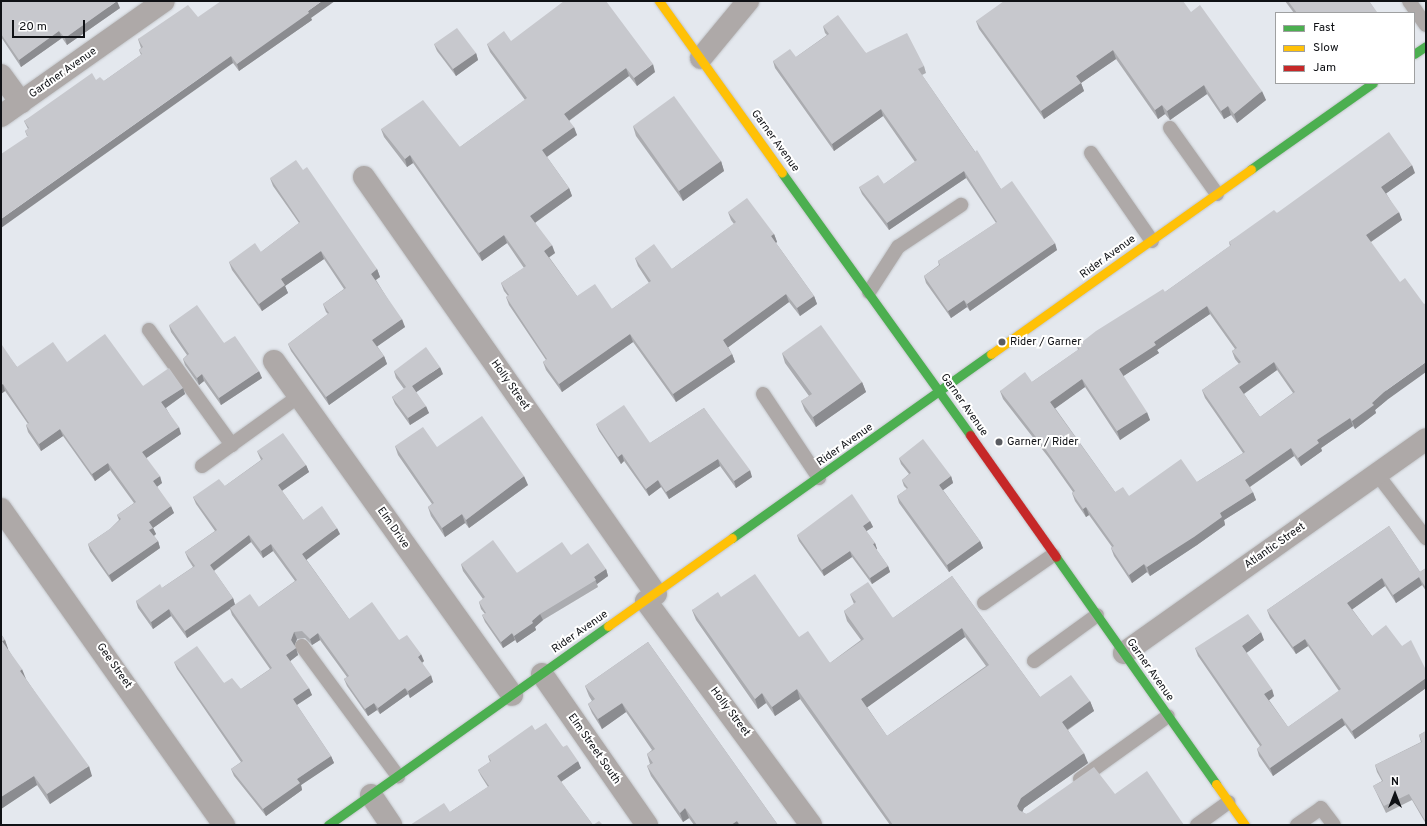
<!DOCTYPE html>
<style>
body{margin:0}
#map{position:relative;width:1427px;height:826px;overflow:hidden;background:#e4e8ee;font-family:Overpass,sans-serif}
div>[style]{position:absolute}
.roads{filter:drop-shadow(0 0 1px #c3c6ca) drop-shadow(0 0 1px #c3c6ca)}
.lane>*{height:14px;margin:-7px;padding:0 7px;transform-origin:7px;border-radius:7px;background:#aea9a8}
.street>*{height:22px;margin:-11px;padding:0 11px;transform-origin:11px;border-radius:11px;background:#aea9a8}
.fast>*{height:9px;margin:-4.5px;padding:0 4.5px;transform-origin:4.5px;border-radius:4.5px;background:#4caf50}
.slow>*{height:9px;margin:-4.5px;padding:0 4.5px;transform-origin:4.5px;border-radius:4.5px;background:#ffc107}
.jam>*{height:9px;margin:-4.5px;padding:0 4.5px;transform-origin:4.5px;border-radius:4.5px;background:#c62828}
.wall>*{inset:0;background:#abacb0}
.shaded-wall>*{inset:0;background:#8b8c90}
.building>*{inset:0;background:#c7c8cd}
.dots>*{width:11px;height:11px;translate:-50% -50%;box-sizing:border-box;border:2px solid #fff;border-radius:50%}
span{translate:-50% -50%;white-space:nowrap;text-align:center;line-height:1.15;-webkit-text-stroke:4px #fff;paint-order:stroke}
.street-label{font-size:11px;color:#0f1115}
.poi-label{font-size:11px;color:#0f1115}
.left{translate:0 -50%;text-align:left}
.frame{position:absolute;inset:0;border:2px solid #0f1115;pointer-events:none}
.legend{position:absolute;left:1275px;top:12px;width:140px;height:72px;box-sizing:border-box;background:#fff;border:1px solid #9fa0a1;margin:0;padding:5px 7px;list-style:none;font-size:12px;color:#0f1115}
.legend li{display:flex;align-items:center;gap:8px;height:20px}
.legend b{width:20px;border:1px solid #9fa0a1}
.north{position:absolute;left:1375px;top:774px;width:40px;height:40px;-webkit-text-stroke:3px #fff;paint-order:stroke;rotate:0deg;font-size:11px;font-weight:700;line-height:16px;text-align:center;color:#0f1115}
.north::after{content:'';display:block;margin:auto;width:14px;height:18px;background:#0f1115;clip-path:polygon(50% 0,100% 100%,50% 72%,0 100%)}
.scale{position:absolute;left:12px;top:20px;width:73px;height:18px;box-sizing:border-box;border:2px solid #0f1115;border-top:0;padding-left:5px;font-size:12px;line-height:14px;white-space:nowrap;color:#0f1115;-webkit-text-stroke:3px #fff;paint-order:stroke}
</style>
<div id="map">
<div class="roads">
<div class="lane">
<div style="left:1409px;top:1px;width:29px;rotate:55deg"></div>
<div style="left:1170px;top:128px;width:81px;rotate:54.5deg"></div>
<div style="left:1091px;top:153px;width:107px;rotate:55.3deg"></div>
<div style="left:869px;top:292px;width:54px;rotate:-57.2deg"></div>
<div style="left:898px;top:247px;width:76px;rotate:-33.7deg"></div>
<div style="left:149px;top:330px;width:142px;rotate:54.2deg"></div>
<div style="left:763px;top:394px;width:101px;rotate:56.3deg"></div>
<div style="left:202px;top:466px;width:120px;rotate:-35.8deg"></div>
<div style="left:1377px;top:474px;width:81px;rotate:52.6deg"></div>
<div style="left:984px;top:603px;width:84px;rotate:-34.8deg"></div>
<div style="left:302px;top:646px;width:162px;rotate:53.6deg"></div>
<div style="left:1034px;top:661px;width:78px;rotate:-36.1deg"></div>
<div style="left:1080px;top:779px;width:108px;rotate:-35.6deg"></div>
<div style="left:1197px;top:825px;width:39px;rotate:-36deg"></div>
<div style="left:1297px;top:825px;width:29px;rotate:-35deg"></div>
<div style="left:1321px;top:808px;width:21px;rotate:53deg"></div>
</div>
<div class="street">
<div style="left:701px;top:58px;width:74px;rotate:-50.5deg"></div>
<div style="left:1px;top:75px;width:34px;rotate:54deg"></div>
<div style="left:1px;top:116px;width:199px;rotate:-35.2deg"></div>
<div style="left:364px;top:177px;width:509px;rotate:55deg"></div>
<div style="left:274px;top:361px;width:410px;rotate:54.5deg"></div>
<div style="left:1px;top:509px;width:387px;rotate:54.8deg"></div>
<div style="left:646px;top:601px;width:278px;rotate:53.6deg"></div>
<div style="left:1124px;top:653px;width:370px;rotate:-35.3deg"></div>
<div style="left:542px;top:674px;width:184px;rotate:55.2deg"></div>
<div style="left:371px;top:795px;width:36px;rotate:56deg"></div>
</div>
<div class="fast">
<div style="left:1414px;top:54px;width:14px;rotate:-34deg"></div>
<div style="left:1251px;top:169px;width:149px;rotate:-35.2deg"></div>
<div style="left:782px;top:173px;width:322px;rotate:54.3deg"></div>
<div style="left:732px;top:538px;width:318px;rotate:-35.4deg"></div>
<div style="left:1056px;top:557px;width:278px;rotate:54.8deg"></div>
<div style="left:328px;top:825px;width:344px;rotate:-35.4deg"></div>
</div>
<div class="slow">
<div style="left:659px;top:1px;width:211px;rotate:54.4deg"></div>
<div style="left:991px;top:354px;width:319px;rotate:-35.4deg"></div>
<div style="left:608px;top:626px;width:152px;rotate:-35.4deg"></div>
<div style="left:1216px;top:784px;width:50px;rotate:54.7deg"></div>
</div>
<div class="jam">
<div style="left:970px;top:435px;width:149px;rotate:54.8deg"></div>
</div>
</div>
<div class="wall">
<div style="clip-path:polygon(1px 1px,120px 8px,67px 45px,62px 38px,21px 67px,1px 37px)"></div>
<div style="clip-path:polygon(1285px 1px,1369px 1px,1377px 13px,1294px 13px)"></div>
<div style="clip-path:polygon(1191px 12px,1266px 100px,1237px 123px,1231px 115px,1224px 119px,1207px 94px,1170px 120px,1165px 114px,1158px 119px,1116px 59px,1081px 83px,1084px 91px,1044px 119px,979px 29px,976px 21px)"></div>
<div style="clip-path:polygon(198px 17px,311px 18px,312px 20px,239px 71px,233px 63px,27px 136px,25px 131px,28px 129px,24px 121px,96px 80px,104px 81px,141px 55px,139px 50px,141px 48px,138px 39px)"></div>
<div style="clip-path:polygon(823px 26px,866px 53px,924px 66px,926px 73px,922px 75px,1001px 189px,1057px 250px,970px 311px,967px 307px,951px 318px,926px 283px,924px 276px,939px 265px,938px 261px,996px 223px,966px 178px,889px 230px,862px 194px,859px 187px,884px 184px,915px 162px,883px 116px,834px 151px,775px 68px,773px 61px,796px 57px,827px 35px,825px 33px)"></div>
<div style="clip-path:polygon(511px 41px,655px 72px,637px 86px,629px 76px,569px 121px,577px 135px,547px 157px,569px 188px,572px 196px,535px 223px,555px 253px,549px 257px,577px 296px,612px 309px,649px 283px,638px 266px,635px 258px,672px 269px,734px 224px,731px 220px,728px 212px,774px 234px,777px 242px,776px 243px,814px 296px,817px 304px,800px 316px,789px 302px,728px 347px,732px 354px,735px 362px,676px 402px,633px 342px,562px 392px,546px 370px,543px 362px,546px 360px,509px 305px,506px 297px,508px 296px,504px 291px,501px 283px,524px 268px,507px 243px,482px 261px,413px 163px,407px 167px,384px 137px,381px 129px,460px 147px,525px 100px,490px 52px,487px 44px)"></div>
<div style="clip-path:polygon(434px 44px,476px 53px,478px 60px,456px 76px,437px 51px)"></div>
<div style="clip-path:polygon(633px 126px,721px 161px,724px 171px,683px 201px,636px 136px)"></div>
<div style="clip-path:polygon(evenodd,1415px 173px,1386px 193px,1402px 220px,1371px 242px,1387px 400px,1375px 410px,1376px 413px,1355px 429px,1353px 426px,1321px 448px,1322px 451px,1301px 466px,1294px 456px,1250px 487px,1256px 500px,1224px 520px,1225px 525px,1197px 545px,1150px 576px,1147px 572px,1132px 583px,1114px 556px,1111px 548px,1112px 547px,1089px 515px,1086px 517px,1075px 501px,1072px 493px,1073px 492px,1049px 458px,1003px 399px,1000px 391px,1032px 382px,1078px 350px,1077px 346px,1165px 292px,1230px 246px,1229px 242px,1277px 213px,1415px 173px,1210px 314px,1235px 349px,1232px 351px,1235px 359px,1239px 364px,1202px 390px,1205px 398px,1243px 453px,1197px 482px,1129px 496px,1115px 492px,1055px 408px,1085px 387px,1120px 440px,1150px 420px,1123px 376px,1159px 353px,1157px 350px,1210px 314px,1415px 173px,1277px 370px,1293px 393px,1260px 417px,1244px 394px,1277px 370px)"></div>
<div style="clip-path:polygon(270px 178px,377px 269px,380px 277px,376px 280px,405px 327px,377px 346px,384px 356px,387px 364px,329px 405px,291px 351px,288px 344px,328px 314px,326px 312px,323px 304px,344px 289px,324px 259px,285px 286px,288px 293px,262px 311px,232px 270px,229px 262px,261px 252px,299px 223px,273px 186px)"></div>
<div style="clip-path:polygon(169px 325px,224px 343px,262px 378px,221px 405px,204px 381px,199px 385px,185px 365px,183px 359px,187px 355px,171px 332px)"></div>
<div style="clip-path:polygon(1px 346px,17px 367px,67px 362px,143px 386px,183px 388px,185px 394px,166px 408px,181px 434px,146px 458px,162px 483px,157px 487px,174px 513px,153px 528px,156px 534px,154px 536px,158px 541px,160px 548px,112px 582px,90px 551px,88px 544px,110px 529px,119px 520px,117px 515px,134px 503px,110px 470px,95px 481px,63px 436px,41px 451px,28px 432px,26px 425px,28px 424px,5px 391px,1px 394px)"></div>
<div style="clip-path:polygon(782px 353px,862px 382px,866px 392px,816px 427px,805px 411px,801px 401px,809px 396px,785px 363px)"></div>
<div style="clip-path:polygon(394px 371px,443px 374px,416px 392px,429px 413px,410px 425px,395px 404px,392px 397px,404px 389px,396px 378px)"></div>
<div style="clip-path:polygon(704px 408px,752px 477px,736px 488px,720px 466px,669px 499px,661px 487px,649px 496px,624px 461px,621px 464px,599px 431px,596px 424px,650px 443px)"></div>
<div style="clip-path:polygon(395px 446px,437px 447px,528px 485px,469px 528px,465px 523px,445px 537px,431px 516px,428px 507px,432px 504px,398px 455px)"></div>
<div style="clip-path:polygon(evenodd,257px 451px,306px 465px,309px 472px,282px 491px,303px 520px,340px 534px,306px 559px,349px 619px,399px 640px,424px 661px,422px 663px,433px 682px,410px 698px,408px 694px,380px 714px,377px 710px,368px 716px,347px 686px,344px 679px,347px 677px,320px 640px,312px 645px,305px 638px,297px 639px,294px 645px,298px 655px,290px 661px,312px 695px,297px 705px,331px 756px,334px 763px,301px 785px,302px 790px,266px 816px,234px 776px,231px 769px,241px 762px,177px 669px,174px 662px,224px 683px,241px 689px,270px 669px,232px 615px,230px 609px,187px 638px,171px 616px,153px 629px,138px 608px,136px 601px,162px 588px,193px 567px,188px 559px,185px 552px,215px 531px,196px 504px,193px 497px,225px 486px,261px 460px,257px 451px,251px 542px,263px 558px,273px 551px,295px 581px,259px 607px,235px 605px,233px 598px,214px 571px,251px 542px)"></div>
<div style="clip-path:polygon(899px 458px,951px 476px,953px 483px,943px 490px,980px 541px,983px 548px,949px 572px,899px 503px,897px 496px,907px 489px,904px 486px,902px 480px,909px 474px,901px 464px)"></div>
<div style="clip-path:polygon(870px 521px,873px 527px,866px 531px,875px 543px,877px 549px,876px 549px,888px 566px,890px 572px,872px 584px,852px 557px,824px 576px,799px 541px,797px 535px)"></div>
<div style="clip-path:polygon(1389px 526px,1420px 572px,1426px 568px,1426px 591px,1422px 585px,1396px 603px,1385px 586px,1352px 609px,1372px 636px,1402px 646px,1426px 670px,1426px 688px,1355px 739px,1345px 725px,1273px 776px,1259px 756px,1257px 749px,1260px 746px,1198px 656px,1195px 648px,1264px 640px,1246px 653px,1274px 696px,1269px 700px,1288px 727px,1339px 691px,1308px 646px,1296px 654px,1270px 618px,1267px 610px)"></div>
<div style="clip-path:polygon(571px 555px,606px 569px,608px 576px,597px 584px,598px 587px,543px 620px,535px 627px,536px 630px,517px 643px,515px 640px,503px 648px,485px 622px,482px 615px,485px 614px,481px 609px,479px 602px,483px 599px,463px 571px,461px 564px,517px 573px)"></div>
<div style="clip-path:polygon(evenodd,952px 576px,1040px 697px,1090px 701px,1094px 711px,1068px 730px,1088px 763px,1024px 808px,1022px 812px,1026px 814px,1115px 794px,1184px 825px,890px 825px,800px 699px,775px 716px,766px 703px,758px 709px,696px 620px,692px 610px,721px 597px,799px 637px,830px 663px,861px 640px,847px 621px,844px 611px,854px 604px,850px 594px,893px 618px,952px 576px,965px 637px,986px 666px,887px 736px,867px 707px,965px 637px)"></div>
<div style="clip-path:polygon(1px 634px,5px 640px,8px 649px,26px 679px,92px 776px,50px 804px,37px 785px,1px 809px)"></div>
<div style="clip-path:polygon(648px 642px,778px 825px,694px 825px,689px 818px,683px 822px,651px 776px,647px 766px,650px 764px,647px 754px,652px 750px,626px 712px,602px 729px,592px 713px,588px 704px,592px 701px,589px 696px,585px 686px)"></div>
<div style="clip-path:polygon(535px 730px,563px 747px,581px 768px,561px 782px,593px 825px,603px 825px,410px 825px,450px 812px,488px 787px,481px 776px,478px 770px,490px 762px,488px 756px)"></div>
<div style="clip-path:polygon(1426px 731px,1426px 824px,1412px 800px,1386px 813px,1376px 792px,1373px 786px,1382px 781px,1377px 772px,1375px 765px,1421px 742px,1419px 735px)"></div>
</div>
<div class="shaded-wall">
<div style="clip-path:polygon(117px 1px,120px 8px,67px 45px,65px 38px)"></div>
<div style="clip-path:polygon(322px 1px,335px 1px,311px 18px,312px 20px,239px 71px,237px 64px,308px 11px)"></div>
<div style="clip-path:polygon(59px 31px,62px 38px,21px 67px,19px 60px)"></div>
<div style="clip-path:polygon(1113px 50px,1116px 59px,1081px 83px,1084px 91px,1044px 119px,1041px 111px,1076px 76px)"></div>
<div style="clip-path:polygon(476px 53px,478px 60px,456px 76px,453px 69px)"></div>
<div style="clip-path:polygon(231px 56px,233px 63px,1px 228px,1px 219px)"></div>
<div style="clip-path:polygon(653px 64px,655px 72px,637px 86px,634px 78px)"></div>
<div style="clip-path:polygon(626px 68px,629px 76px,567px 122px,564px 114px)"></div>
<div style="clip-path:polygon(1204px 85px,1207px 94px,1170px 120px,1167px 111px)"></div>
<div style="clip-path:polygon(1262px 91px,1266px 100px,1237px 123px,1234px 114px)"></div>
<div style="clip-path:polygon(1162px 105px,1165px 114px,1158px 119px,1155px 110px)"></div>
<div style="clip-path:polygon(1228px 106px,1231px 115px,1224px 119px,1221px 111px)"></div>
<div style="clip-path:polygon(881px 109px,883px 116px,834px 151px,832px 144px)"></div>
<div style="clip-path:polygon(574px 127px,577px 135px,545px 158px,542px 150px)"></div>
<div style="clip-path:polygon(410px 155px,413px 163px,407px 167px,405px 159px)"></div>
<div style="clip-path:polygon(721px 161px,724px 171px,683px 201px,679px 191px)"></div>
<div style="clip-path:polygon(1412px 165px,1415px 173px,1384px 195px,1381px 187px)"></div>
<div style="clip-path:polygon(964px 171px,966px 178px,889px 230px,887px 223px)"></div>
<div style="clip-path:polygon(569px 188px,572px 196px,533px 224px,530px 216px)"></div>
<div style="clip-path:polygon(1399px 212px,1402px 220px,1369px 243px,1366px 235px)"></div>
<div style="clip-path:polygon(774px 234px,777px 242px,774px 244px,771px 236px)"></div>
<div style="clip-path:polygon(504px 235px,507px 243px,482px 261px,479px 253px)"></div>
<div style="clip-path:polygon(1055px 243px,1057px 250px,970px 311px,967px 304px)"></div>
<div style="clip-path:polygon(552px 245px,555px 253px,547px 259px,544px 251px)"></div>
<div style="clip-path:polygon(321px 251px,324px 259px,285px 286px,288px 293px,262px 311px,259px 304px,281px 279px)"></div>
<div style="clip-path:polygon(377px 269px,380px 277px,374px 281px,371px 274px)"></div>
<div style="clip-path:polygon(786px 294px,789px 302px,726px 349px,723px 340px)"></div>
<div style="clip-path:polygon(814px 296px,817px 304px,800px 316px,797px 308px)"></div>
<div style="clip-path:polygon(964px 300px,967px 307px,951px 318px,948px 311px)"></div>
<div style="clip-path:polygon(1207px 306px,1210px 314px,1157px 350px,1159px 353px,1122px 377px,1119px 369px,1154px 342px)"></div>
<div style="clip-path:polygon(402px 319px,405px 327px,375px 348px,372px 340px)"></div>
<div style="clip-path:polygon(630px 334px,633px 342px,562px 392px,559px 384px)"></div>
<div style="clip-path:polygon(732px 354px,735px 362px,676px 402px,673px 394px)"></div>
<div style="clip-path:polygon(384px 356px,387px 364px,329px 405px,326px 397px)"></div>
<div style="clip-path:polygon(1274px 362px,1277px 370px,1242px 395px,1239px 387px)"></div>
<div style="clip-path:polygon(1426px 362px,1426px 372px,1387px 400px,1375px 410px,1376px 413px,1355px 429px,1352px 421px,1384px 392px)"></div>
<div style="clip-path:polygon(440px 367px,443px 374px,415px 393px,412px 386px)"></div>
<div style="clip-path:polygon(259px 371px,262px 378px,221px 405px,219px 398px)"></div>
<div style="clip-path:polygon(202px 374px,204px 381px,199px 385px,197px 378px)"></div>
<div style="clip-path:polygon(1082px 379px,1085px 387px,1053px 410px,1050px 402px)"></div>
<div style="clip-path:polygon(862px 382px,866px 392px,816px 427px,813px 417px)"></div>
<div style="clip-path:polygon(3px 384px,5px 391px,1px 394px,1px 385px)"></div>
<div style="clip-path:polygon(183px 388px,185px 394px,164px 409px,161px 402px)"></div>
<div style="clip-path:polygon(426px 406px,429px 413px,410px 425px,408px 418px)"></div>
<div style="clip-path:polygon(1147px 412px,1150px 420px,1120px 440px,1117px 431px)"></div>
<div style="clip-path:polygon(1350px 418px,1353px 426px,1321px 448px,1322px 451px,1301px 466px,1298px 458px,1317px 440px)"></div>
<div style="clip-path:polygon(179px 427px,181px 434px,145px 459px,142px 452px)"></div>
<div style="clip-path:polygon(60px 429px,63px 436px,41px 451px,39px 444px)"></div>
<div style="clip-path:polygon(1291px 448px,1294px 456px,1248px 488px,1245px 480px)"></div>
<div style="clip-path:polygon(622px 454px,624px 461px,621px 464px,618px 457px)"></div>
<div style="clip-path:polygon(718px 459px,720px 466px,669px 499px,666px 492px)"></div>
<div style="clip-path:polygon(108px 463px,110px 470px,95px 481px,92px 474px)"></div>
<div style="clip-path:polygon(306px 465px,309px 472px,280px 492px,278px 485px)"></div>
<div style="clip-path:polygon(750px 470px,752px 477px,736px 488px,734px 481px)"></div>
<div style="clip-path:polygon(160px 476px,162px 483px,155px 488px,153px 481px)"></div>
<div style="clip-path:polygon(524px 476px,528px 485px,469px 528px,466px 520px)"></div>
<div style="clip-path:polygon(951px 476px,953px 483px,942px 491px,939px 485px)"></div>
<div style="clip-path:polygon(658px 480px,661px 487px,649px 496px,646px 489px)"></div>
<div style="clip-path:polygon(1253px 492px,1256px 500px,1224px 520px,1225px 525px,1197px 545px,1150px 576px,1147px 567px,1220px 513px)"></div>
<div style="clip-path:polygon(171px 506px,174px 513px,153px 528px,156px 534px,152px 537px,149px 530px,149px 522px)"></div>
<div style="clip-path:polygon(1086px 507px,1089px 515px,1086px 517px,1083px 509px)"></div>
<div style="clip-path:polygon(462px 514px,465px 523px,445px 537px,442px 528px)"></div>
<div style="clip-path:polygon(870px 521px,873px 527px,865px 532px,863px 526px)"></div>
<div style="clip-path:polygon(337px 528px,340px 534px,305px 561px,302px 554px)"></div>
<div style="clip-path:polygon(249px 535px,251px 542px,212px 572px,210px 565px)"></div>
<div style="clip-path:polygon(158px 541px,160px 548px,112px 582px,109px 575px)"></div>
<div style="clip-path:polygon(980px 541px,983px 548px,949px 572px,947px 565px)"></div>
<div style="clip-path:polygon(875px 543px,877px 549px,875px 550px,873px 544px)"></div>
<div style="clip-path:polygon(271px 544px,273px 551px,263px 558px,261px 551px)"></div>
<div style="clip-path:polygon(850px 551px,852px 557px,824px 576px,822px 570px)"></div>
<div style="clip-path:polygon(1144px 564px,1147px 572px,1132px 583px,1129px 575px)"></div>
<div style="clip-path:polygon(888px 566px,890px 572px,872px 584px,870px 578px)"></div>
<div style="clip-path:polygon(606px 569px,608px 576px,597px 584px,594px 577px)"></div>
<div style="clip-path:polygon(1419px 577px,1422px 585px,1396px 603px,1393px 595px)"></div>
<div style="clip-path:polygon(1382px 578px,1385px 586px,1350px 611px,1347px 603px)"></div>
<div style="clip-path:polygon(233px 598px,235px 605px,187px 638px,185px 631px)"></div>
<div style="clip-path:polygon(169px 609px,171px 616px,153px 629px,151px 622px)"></div>
<div style="clip-path:polygon(540px 614px,543px 620px,535px 627px,536px 630px,517px 643px,514px 636px)"></div>
<div style="clip-path:polygon(962px 628px,965px 637px,865px 709px,861px 699px)"></div>
<div style="clip-path:polygon(294px 632px,297px 639px,294px 647px,291px 640px)"></div>
<div style="clip-path:polygon(1261px 632px,1264px 640px,1245px 654px,1242px 646px)"></div>
<div style="clip-path:polygon(318px 633px,320px 640px,312px 645px,310px 639px)"></div>
<div style="clip-path:polygon(512px 633px,515px 640px,503px 648px,501px 642px)"></div>
<div style="clip-path:polygon(1305px 639px,1308px 646px,1296px 654px,1293px 647px)"></div>
<div style="clip-path:polygon(5px 640px,8px 649px,6px 651px,2px 641px)"></div>
<div style="clip-path:polygon(296px 648px,298px 655px,289px 662px,286px 655px)"></div>
<div style="clip-path:polygon(421px 654px,424px 661px,420px 664px,418px 657px)"></div>
<div style="clip-path:polygon(22px 669px,26px 679px,20px 671px)"></div>
<div style="clip-path:polygon(431px 675px,433px 682px,410px 698px,408px 691px)"></div>
<div style="clip-path:polygon(1426px 678px,1426px 688px,1355px 739px,1352px 731px)"></div>
<div style="clip-path:polygon(309px 688px,312px 695px,295px 706px,293px 699px)"></div>
<div style="clip-path:polygon(405px 688px,408px 694px,380px 714px,378px 708px)"></div>
<div style="clip-path:polygon(797px 689px,800px 699px,775px 716px,772px 707px)"></div>
<div style="clip-path:polygon(1272px 689px,1274px 696px,1267px 702px,1264px 694px)"></div>
<div style="clip-path:polygon(762px 693px,766px 703px,758px 709px,755px 699px)"></div>
<div style="clip-path:polygon(1090px 701px,1094px 711px,1065px 731px,1062px 722px)"></div>
<div style="clip-path:polygon(374px 703px,377px 710px,368px 716px,365px 709px)"></div>
<div style="clip-path:polygon(622px 703px,626px 712px,602px 729px,598px 719px)"></div>
<div style="clip-path:polygon(1342px 718px,1345px 725px,1273px 776px,1270px 768px)"></div>
<div style="clip-path:polygon(1084px 753px,1088px 763px,1024px 808px,1021px 815px,1017px 806px,1021px 798px)"></div>
<div style="clip-path:polygon(331px 756px,334px 763px,301px 785px,302px 790px,266px 816px,263px 809px,297px 779px)"></div>
<div style="clip-path:polygon(578px 761px,581px 768px,559px 783px,557px 776px)"></div>
<div style="clip-path:polygon(89px 766px,92px 776px,50px 804px,47px 794px)"></div>
<div style="clip-path:polygon(34px 776px,37px 785px,1px 809px,1px 797px)"></div>
<div style="clip-path:polygon(685px 808px,689px 818px,683px 822px,680px 813px)"></div>
<div style="clip-path:polygon(737px 821px,739px 825px,731px 825px)"></div>
</div>
<div class="building">
<div style="clip-path:polygon(1px 1px,117px 1px,65px 38px,59px 31px,19px 60px,1px 34px)"></div>
<div style="clip-path:polygon(221px 1px,322px 1px,308px 11px,309px 13px,237px 64px,231px 56px,1px 219px,1px 154px,28px 136px,25px 131px,29px 128px,24px 121px,92px 73px,96px 80px,100px 77px,104px 81px,142px 54px,139px 50px,143px 47px,138px 39px,188px 5px,198px 17px)"></div>
<div style="clip-path:polygon(564px 1px,606px 1px,653px 64px,634px 78px,626px 68px,564px 114px,574px 127px,542px 150px,569px 188px,530px 216px,552px 245px,544px 251px,577px 296px,595px 284px,612px 309px,651px 281px,635px 258px,654px 244px,672px 269px,736px 222px,728px 212px,747px 198px,774px 234px,771px 236px,814px 296px,797px 308px,786px 294px,723px 340px,732px 354px,673px 394px,630px 334px,559px 384px,543px 362px,547px 359px,506px 297px,509px 295px,501px 283px,526px 266px,504px 235px,479px 253px,410px 155px,405px 159px,381px 129px,423px 100px,460px 147px,527px 98px,487px 44px,504px 31px,511px 41px)"></div>
<div style="clip-path:polygon(1004px 1px,1183px 1px,1191px 12px,1200px 5px,1262px 91px,1234px 114px,1228px 106px,1221px 111px,1204px 85px,1167px 111px,1162px 105px,1155px 110px,1113px 50px,1076px 76px,1081px 83px,1041px 111px,976px 21px)"></div>
<div style="clip-path:polygon(1288px 1px,1369px 1px,1377px 12px,1375px 13px,1297px 13px)"></div>
<div style="clip-path:polygon(838px 15px,866px 53px,907px 33px,924px 66px,918px 69px,975px 152px,977px 150px,1001px 189px,1012px 181px,1055px 243px,967px 304px,964px 300px,948px 311px,924px 276px,940px 265px,938px 261px,997px 222px,964px 171px,887px 223px,859px 187px,878px 175px,884px 184px,917px 160px,881px 109px,832px 144px,773px 61px,790px 49px,796px 57px,829px 34px,823px 26px)"></div>
<div style="clip-path:polygon(457px 28px,476px 53px,453px 69px,434px 44px)"></div>
<div style="clip-path:polygon(674px 96px,721px 161px,679px 191px,633px 126px)"></div>
<div style="clip-path:polygon(evenodd,1389px 132px,1412px 165px,1381px 187px,1399px 212px,1366px 235px,1400px 282px,1405px 278px,1424px 304px,1426px 303px,1426px 362px,1384px 392px,1372px 403px,1374px 405px,1352px 421px,1350px 418px,1317px 440px,1319px 443px,1298px 458px,1291px 448px,1245px 480px,1253px 492px,1220px 513px,1222px 517px,1194px 537px,1147px 567px,1144px 564px,1129px 575px,1111px 548px,1114px 546px,1086px 507px,1083px 509px,1072px 493px,1075px 491px,1046px 450px,1000px 391px,1025px 372px,1032px 382px,1079px 349px,1077px 346px,1096px 331px,1163px 289px,1165px 292px,1231px 245px,1229px 242px,1274px 210px,1277px 213px,1389px 132px,1207px 306px,1237px 348px,1232px 351px,1241px 362px,1202px 390px,1245px 452px,1197px 482px,1181px 459px,1129px 496px,1123px 487px,1115px 492px,1050px 402px,1082px 379px,1117px 431px,1147px 412px,1119px 369px,1156px 345px,1154px 342px,1207px 306px,1389px 132px,1274px 362px,1295px 392px,1260px 417px,1239px 387px,1274px 362px)"></div>
<div style="clip-path:polygon(296px 160px,303px 170px,307px 167px,377px 269px,371px 274px,402px 319px,372px 340px,384px 356px,326px 397px,288px 344px,329px 313px,323px 304px,346px 288px,321px 251px,281px 279px,285px 285px,259px 304px,229px 262px,255px 243px,261px 252px,300px 222px,270px 178px)"></div>
<div style="clip-path:polygon(197px 305px,224px 343px,235px 336px,259px 371px,219px 398px,202px 374px,197px 378px,183px 359px,189px 354px,169px 325px)"></div>
<div style="clip-path:polygon(821px 325px,862px 382px,813px 417px,801px 401px,812px 394px,782px 353px)"></div>
<div style="clip-path:polygon(105px 334px,143px 386px,169px 368px,183px 388px,161px 402px,179px 427px,142px 452px,160px 476px,153px 481px,171px 506px,149px 522px,153px 528px,149px 530px,158px 541px,109px 575px,88px 544px,110px 529px,121px 519px,117px 515px,136px 502px,108px 463px,92px 474px,60px 429px,39px 444px,26px 425px,29px 423px,3px 384px,1px 385px,1px 346px,2px 345px,17px 367px,53px 342px,67px 362px)"></div>
<div style="clip-path:polygon(426px 347px,440px 367px,412px 386px,426px 406px,408px 418px,392px 397px,406px 387px,394px 371px)"></div>
<div style="clip-path:polygon(624px 405px,650px 443px,704px 408px,750px 470px,734px 481px,718px 459px,666px 492px,658px 480px,646px 489px,622px 454px,618px 457px,596px 424px)"></div>
<div style="clip-path:polygon(482px 416px,524px 476px,466px 520px,462px 514px,442px 528px,428px 507px,434px 503px,395px 446px,423px 427px,437px 447px)"></div>
<div style="clip-path:polygon(283px 433px,306px 465px,278px 485px,303px 520px,322px 506px,337px 528px,302px 554px,349px 619px,372px 602px,399px 640px,407px 635px,421px 654px,418px 657px,431px 675px,408px 691px,405px 688px,378px 708px,374px 703px,365px 709px,344px 679px,349px 676px,318px 633px,310px 639px,302px 631px,294px 632px,291px 640px,296px 648px,286px 655px,309px 688px,293px 699px,331px 756px,297px 779px,300px 783px,263px 809px,231px 769px,243px 761px,174px 662px,197px 646px,224px 683px,232px 678px,241px 689px,272px 668px,230px 608px,250px 594px,259px 607px,297px 580px,271px 544px,261px 551px,249px 535px,210px 565px,233px 598px,185px 631px,169px 609px,151px 622px,136px 601px,160px 584px,162px 588px,195px 566px,185px 552px,217px 530px,193px 497px,219px 479px,225px 486px,263px 459px,257px 451px)"></div>
<div style="clip-path:polygon(923px 439px,951px 476px,939px 485px,980px 541px,947px 565px,897px 496px,908px 488px,902px 480px,911px 473px,899px 458px)"></div>
<div style="clip-path:polygon(852px 494px,870px 521px,863px 526px,875px 543px,873px 544px,888px 566px,870px 578px,850px 551px,822px 570px,797px 535px)"></div>
<div style="clip-path:polygon(1389px 526px,1420px 572px,1426px 568px,1426px 588px,1419px 577px,1393px 595px,1382px 578px,1347px 603px,1372px 636px,1386px 625px,1402px 646px,1411px 640px,1426px 670px,1426px 678px,1352px 731px,1342px 718px,1270px 768px,1257px 749px,1262px 745px,1195px 648px,1248px 614px,1261px 632px,1242px 646px,1272px 689px,1264px 694px,1288px 727px,1341px 689px,1305px 639px,1293px 647px,1267px 610px)"></div>
<div style="clip-path:polygon(493px 540px,517px 573px,562px 542px,571px 555px,588px 543px,606px 569px,594px 577px,596px 580px,540px 614px,532px 621px,533px 623px,514px 636px,512px 633px,501px 642px,482px 615px,486px 613px,479px 602px,485px 597px,461px 564px)"></div>
<div style="clip-path:polygon(evenodd,755px 574px,799px 637px,808px 631px,830px 663px,864px 639px,844px 611px,856px 602px,850px 594px,868px 582px,893px 618px,952px 576px,1040px 697px,1071px 675px,1090px 701px,1062px 722px,1084px 753px,1021px 798px,1017px 806px,1019px 810px,1026px 814px,1030px 812px,1094px 767px,1115px 794px,1147px 771px,1184px 825px,893px 825px,797px 689px,772px 707px,762px 693px,755px 699px,692px 610px,718px 592px,721px 597px,755px 574px,962px 628px,989px 665px,887px 736px,861px 699px,962px 628px)"></div>
<div style="clip-path:polygon(1px 634px,5px 640px,2px 641px,22px 669px,20px 671px,89px 766px,47px 794px,34px 776px,1px 797px)"></div>
<div style="clip-path:polygon(648px 642px,778px 825px,740px 825px,737px 821px,731px 825px,697px 825px,685px 808px,680px 813px,647px 766px,653px 763px,647px 754px,655px 749px,622px 703px,598px 719px,588px 704px,595px 699px,585px 686px)"></div>
<div style="clip-path:polygon(546px 723px,563px 747px,567px 745px,578px 761px,557px 776px,593px 825px,599px 821px,603px 825px,410px 825px,444px 803px,450px 812px,489px 786px,478px 770px,491px 761px,488px 756px,532px 725px,535px 730px)"></div>
<div style="clip-path:polygon(1426px 731px,1426px 822px,1409px 794px,1384px 806px,1373px 786px,1383px 781px,1375px 765px,1422px 742px,1419px 735px)"></div>
</div>
<div class="dots">
<div style="left:1002px;top:342px;background:#5a5c61"></div>
<div style="left:999px;top:442px;background:#5a5c61"></div>
</div>
<div class="street-label">
<span style="left:63px;top:73px;rotate:-35deg">Gardner Avenue</span>
<span style="left:775px;top:141px;rotate:54deg">Garner Avenue</span>
<span style="left:1108px;top:257px;rotate:-36deg">Rider Avenue</span>
<span style="left:510px;top:385px;rotate:55deg">Holly Street</span>
<span style="left:964px;top:405px;rotate:55deg">Garner Avenue</span>
<span style="left:845px;top:445px;rotate:-35deg">Rider Avenue</span>
<span style="left:393px;top:528px;rotate:55deg">Elm Drive</span>
<span style="left:1275px;top:546px;rotate:-35deg">Atlantic Street</span>
<span style="left:580px;top:632px;rotate:-35deg">Rider Avenue</span>
<span style="left:114px;top:666px;rotate:55deg">Gee Street</span>
<span style="left:1150px;top:670px;rotate:55deg">Garner Avenue</span>
<span style="left:730px;top:712px;rotate:53deg">Holly Street</span>
<span style="left:594px;top:749px;rotate:55deg">Elm Street South</span>
</div>
<div class="poi-label">
<span class="left" style="left:1010px;top:342px">Rider / Garner</span>
<span class="left" style="left:1007px;top:442px">Garner / Rider</span>
</div>
<div class="frame"></div>
<ul class="legend">
<li><b style="height:5px;background:#4caf50"></b>Fast</li>
<li><b style="height:5px;background:#ffc107"></b>Slow</li>
<li><b style="height:5px;background:#c62828"></b>Jam</li>
</ul>
<div class="north">N</div>
<div class="scale">20 m</div>
</div>
